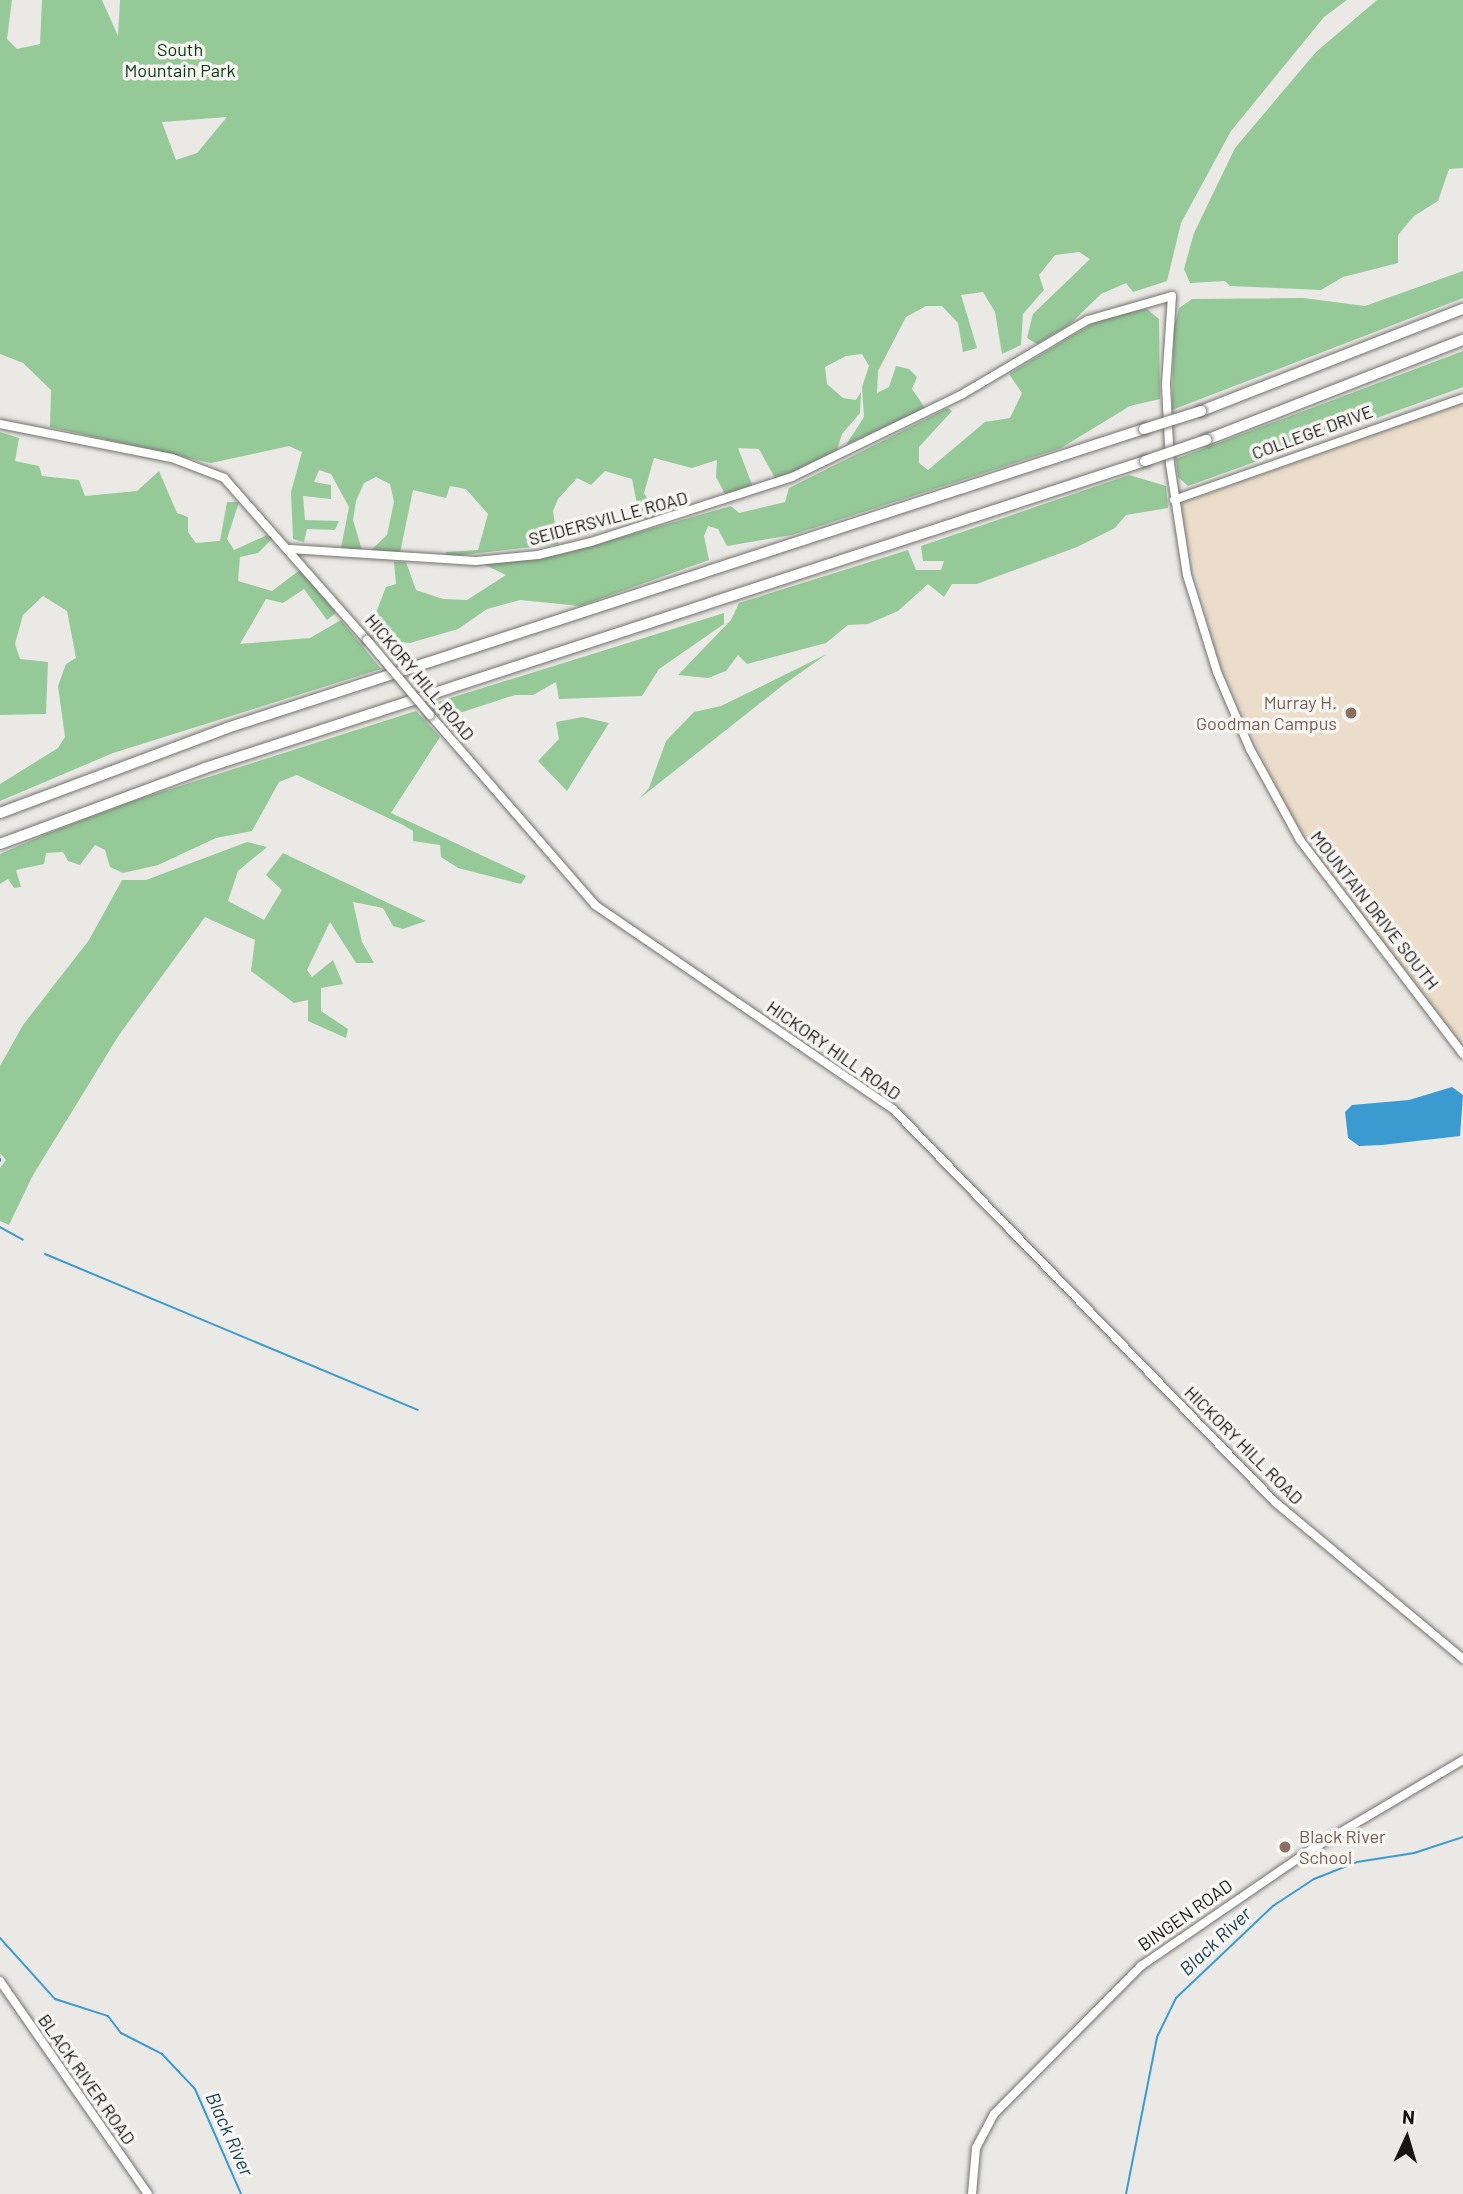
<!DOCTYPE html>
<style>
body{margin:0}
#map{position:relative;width:1463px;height:2194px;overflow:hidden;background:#ebe9e6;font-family:Barlow,sans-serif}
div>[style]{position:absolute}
.education>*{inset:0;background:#ebddca}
.green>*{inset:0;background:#96c998}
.water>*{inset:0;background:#3b9bd1}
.stream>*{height:2px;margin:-1px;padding:0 1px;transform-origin:1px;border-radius:1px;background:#3b9bd1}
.roads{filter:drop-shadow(0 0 2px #72716e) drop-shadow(0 0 2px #72716e)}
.secondary>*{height:8px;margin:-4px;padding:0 4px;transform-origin:4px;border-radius:4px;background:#fff}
.highway>*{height:10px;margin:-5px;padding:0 5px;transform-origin:5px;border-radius:5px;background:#fff}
.bridges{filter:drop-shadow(0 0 2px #72716e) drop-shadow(0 0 2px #72716e)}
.secondary-bridge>*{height:8px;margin:-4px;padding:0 4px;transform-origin:4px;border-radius:4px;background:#fff}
.highway-bridge>*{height:10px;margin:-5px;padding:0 5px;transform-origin:5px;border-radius:5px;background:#fff}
.dots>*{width:19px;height:19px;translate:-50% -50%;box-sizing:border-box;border:4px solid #f8f6f3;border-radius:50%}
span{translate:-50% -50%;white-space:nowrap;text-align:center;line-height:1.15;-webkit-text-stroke:7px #f8f6f3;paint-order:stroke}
.park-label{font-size:18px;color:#01380c}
.street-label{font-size:18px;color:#161514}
.education-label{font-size:18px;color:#785e54}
.right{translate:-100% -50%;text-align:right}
.left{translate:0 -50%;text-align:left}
.water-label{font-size:19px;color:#153d54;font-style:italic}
.north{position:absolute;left:1372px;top:2103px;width:70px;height:70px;-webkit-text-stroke:5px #f8f6f3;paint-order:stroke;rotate:4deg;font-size:19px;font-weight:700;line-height:28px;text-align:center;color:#161514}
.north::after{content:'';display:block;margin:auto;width:24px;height:32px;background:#161514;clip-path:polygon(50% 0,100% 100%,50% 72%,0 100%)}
</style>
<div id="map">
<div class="education">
<div style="clip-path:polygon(1463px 403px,1463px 1046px,1338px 886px,1284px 805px,1216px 655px,1180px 509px,1184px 502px)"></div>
</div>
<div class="green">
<div style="clip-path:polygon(evenodd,0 0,12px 0,7px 39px,17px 49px,40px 44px,42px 0,102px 0,118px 36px,120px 0,1347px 0,1324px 17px,1231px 131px,1181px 223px,1167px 281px,1133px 292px,1126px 283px,1101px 294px,1069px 325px,1037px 344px,1027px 338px,1033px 314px,1090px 259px,1079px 252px,1055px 255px,1039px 275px,1044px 290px,1023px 314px,1021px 345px,1002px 354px,995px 312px,983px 292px,961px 295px,977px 348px,963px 352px,958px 323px,942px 306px,926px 306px,906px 317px,878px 371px,877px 393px,889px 387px,896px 366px,909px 369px,917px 377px,912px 389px,925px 408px,846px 445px,864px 417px,862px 387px,869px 366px,862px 354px,846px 356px,825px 367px,827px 384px,843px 398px,856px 400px,861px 392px,860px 413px,842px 434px,837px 450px,802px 468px,776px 480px,759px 449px,738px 448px,753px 487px,726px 496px,716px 477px,717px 460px,692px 468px,654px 458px,644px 493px,657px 515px,647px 521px,639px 514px,632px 479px,605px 471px,591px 485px,577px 478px,558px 499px,553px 511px,558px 544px,445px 557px,446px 552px,478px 550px,488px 514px,466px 489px,450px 486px,446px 498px,413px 490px,400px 553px,370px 551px,387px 535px,394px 502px,390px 484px,376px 477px,364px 483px,356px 501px,353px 520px,362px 550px,341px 548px,349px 507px,331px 474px,319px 470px,314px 482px,331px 485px,331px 499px,303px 496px,305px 520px,339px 521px,335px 530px,307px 529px,304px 542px,293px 539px,291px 492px,302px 452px,289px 446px,211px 463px,50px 427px,51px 390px,23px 363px,0 354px,0 0,227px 117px,197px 153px,176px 160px,162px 122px,227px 117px)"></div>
<div style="clip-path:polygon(1377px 0,1463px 0,1463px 168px,1449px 169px,1438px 201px,1414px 216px,1398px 235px,1398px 263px,1343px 277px,1321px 290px,1230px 286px,1225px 281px,1190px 283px,1184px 269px,1194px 233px,1235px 148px,1316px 52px)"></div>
<div style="clip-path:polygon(1463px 271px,1463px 298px,1172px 410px,1174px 328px,1179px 308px,1192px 299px,1303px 298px,1365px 306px)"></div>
<div style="clip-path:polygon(1147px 309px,1159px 319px,1160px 399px,1130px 406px,1061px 448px,792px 535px,727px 546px,718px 529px,708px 526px,704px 536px,709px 560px,580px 606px,520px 600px,487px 609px,458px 629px,410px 643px,374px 639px,369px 631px,386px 587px,396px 584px,394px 562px,406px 562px,416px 590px,443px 599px,467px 600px,506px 575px,483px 564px,562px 554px,731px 506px,739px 513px,785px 502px,789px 488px,948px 408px,952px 411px,919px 447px,919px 463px,928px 470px,985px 422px,1010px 418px,1022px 393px,1009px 374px,1103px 317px)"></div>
<div style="clip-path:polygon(1463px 351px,1463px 387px,1188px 486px,1178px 477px,1176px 459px)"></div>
<div style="clip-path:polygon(0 432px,19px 438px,15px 461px,39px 466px,42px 476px,79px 480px,85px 496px,137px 491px,159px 471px,177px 513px,188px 517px,188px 532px,196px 543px,220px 541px,227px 502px,239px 502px,227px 539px,234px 550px,267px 535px,272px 539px,258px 553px,240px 557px,238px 581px,272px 591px,301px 569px,336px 613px,327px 620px,304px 589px,283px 603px,266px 599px,240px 644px,310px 638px,341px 620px,381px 669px,113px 753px,0 801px,0 784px,58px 748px,65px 737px,58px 686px,66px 664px,76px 658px,67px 611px,43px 596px,23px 615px,15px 644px,20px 659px,48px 662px,46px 714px,0 715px)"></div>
<div style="clip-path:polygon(1129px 475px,1166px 486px,1168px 508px,1126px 515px,1115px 528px,1077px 547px,977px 584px,952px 584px,944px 597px,928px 584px,898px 611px,868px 624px,848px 625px,826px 643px,747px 664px,738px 655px,726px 671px,708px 678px,678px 675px,731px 620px,739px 603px,908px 550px,916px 570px,941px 570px,944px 561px,923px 561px,921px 546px)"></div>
<div style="clip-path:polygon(724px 613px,724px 624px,659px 669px,642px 696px,559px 699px,556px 682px,533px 695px,515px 695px,441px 719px,428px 705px)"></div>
<div style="clip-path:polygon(827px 654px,783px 685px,639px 799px,649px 788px,666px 741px,694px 712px,721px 706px)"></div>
<div style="clip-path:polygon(416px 711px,440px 737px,391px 813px,526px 876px,521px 884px,458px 868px,441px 857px,440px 845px,413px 841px,413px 831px,403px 825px,297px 775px,279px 782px,252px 831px,216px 838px,158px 865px,123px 873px,110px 867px,105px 850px,95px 845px,80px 865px,68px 861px,63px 852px,46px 853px,44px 864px,16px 870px,21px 887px,14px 888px,8px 879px,0 884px,0 854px,46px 834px,133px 801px)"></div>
<div style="clip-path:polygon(583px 717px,609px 723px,567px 791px,538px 761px,559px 739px,556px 722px)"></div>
<div style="clip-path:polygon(247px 842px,267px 847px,238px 871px,228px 901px,264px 920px,282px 890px,266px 875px,283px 853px,426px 921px,403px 929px,393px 926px,383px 908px,353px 902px,362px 942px,374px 963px,356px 963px,330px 922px,307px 970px,312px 977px,333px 960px,343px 984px,321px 988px,321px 1011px,348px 1029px,346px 1038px,308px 1021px,308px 1000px,294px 1003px,251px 971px,255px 940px,205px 917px,119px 1035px,33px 1175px,9px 1225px,0 1221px,0 1168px,6px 1160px,0 1153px,0 1066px,23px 1025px,89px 940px,122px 880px,146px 880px)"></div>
</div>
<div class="water">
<div style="clip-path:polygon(1452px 1087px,1463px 1095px,1460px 1136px,1382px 1145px,1359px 1146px,1348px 1138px,1345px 1112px,1352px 1105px,1409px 1100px)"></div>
</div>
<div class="stream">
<div style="left:0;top:1159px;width:2px;rotate:90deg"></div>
<div style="left:0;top:1227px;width:26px;rotate:29deg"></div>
<div style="left:45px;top:1254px;width:404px;rotate:22.7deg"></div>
<div style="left:0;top:1938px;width:82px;rotate:48deg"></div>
<div style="left:55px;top:1999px;width:56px;rotate:17.8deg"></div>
<div style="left:108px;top:2016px;width:21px;rotate:53deg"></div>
<div style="left:121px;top:2033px;width:46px;rotate:27.1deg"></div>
<div style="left:162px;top:2054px;width:48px;rotate:46.7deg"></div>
<div style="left:195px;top:2089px;width:115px;rotate:66.3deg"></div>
<div style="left:1126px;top:2194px;width:160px;rotate:-78.8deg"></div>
<div style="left:1157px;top:2037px;width:43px;rotate:-64deg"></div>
<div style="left:1176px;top:1998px;width:134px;rotate:-43.5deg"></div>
<div style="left:1273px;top:1906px;width:49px;rotate:-33.4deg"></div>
<div style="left:1314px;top:1879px;width:46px;rotate:-21.6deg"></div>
<div style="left:1357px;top:1862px;width:58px;rotate:-9deg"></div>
<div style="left:1414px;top:1853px;width:52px;rotate:-18.1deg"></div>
</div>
<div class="roads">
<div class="secondary">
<div style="left:0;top:424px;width:175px;rotate:11.2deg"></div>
<div style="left:172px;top:458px;width:56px;rotate:21deg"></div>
<div style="left:224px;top:478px;width:216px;rotate:48.6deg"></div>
<div style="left:1174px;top:500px;width:306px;rotate:-19.4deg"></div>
<div style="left:290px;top:549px;width:186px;rotate:3.7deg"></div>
<div style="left:476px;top:561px;width:62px;rotate:-5.5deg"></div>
<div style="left:538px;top:555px;width:55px;rotate:-13.8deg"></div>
<div style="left:591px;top:542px;width:211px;rotate:-17.9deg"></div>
<div style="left:792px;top:477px;width:188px;rotate:-25.9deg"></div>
<div style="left:961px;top:395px;width:147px;rotate:-30.6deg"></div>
<div style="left:1088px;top:320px;width:87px;rotate:-15.9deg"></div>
<div style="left:1172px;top:296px;width:89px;rotate:93.9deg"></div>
<div style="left:1166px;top:385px;width:79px;rotate:87.1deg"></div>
<div style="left:1170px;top:464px;width:112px;rotate:81.3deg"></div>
<div style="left:1187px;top:575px;width:102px;rotate:72.8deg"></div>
<div style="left:1217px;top:672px;width:84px;rotate:66.8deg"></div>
<div style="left:1250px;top:749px;width:104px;rotate:61.2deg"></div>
<div style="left:1300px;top:840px;width:269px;rotate:52.7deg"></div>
<div style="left:430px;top:715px;width:252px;rotate:49deg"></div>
<div style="left:595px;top:905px;width:361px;rotate:34.4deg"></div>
<div style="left:893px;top:1109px;width:549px;rotate:45.81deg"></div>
<div style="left:1276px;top:1503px;width:244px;rotate:39.8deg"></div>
<div style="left:0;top:1981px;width:259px;rotate:55.2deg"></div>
<div style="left:972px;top:2194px;width:46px;rotate:-85deg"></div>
<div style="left:976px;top:2148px;width:38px;rotate:-62deg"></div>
<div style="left:994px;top:2114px;width:209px;rotate:-45.2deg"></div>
<div style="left:1141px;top:1966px;width:204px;rotate:-34.4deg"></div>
<div style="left:1309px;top:1851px;width:179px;rotate:-30.6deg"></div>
</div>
<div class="highway">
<div style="left:1201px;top:411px;width:281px;rotate:-21.3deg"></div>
<div style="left:1206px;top:440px;width:276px;rotate:-21.3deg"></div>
<div style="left:0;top:813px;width:242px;rotate:-20.5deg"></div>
<div style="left:227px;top:728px;width:965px;rotate:-18.06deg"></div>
<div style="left:0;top:844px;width:219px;rotate:-20.3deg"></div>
<div style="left:205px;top:768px;width:989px;rotate:-18.09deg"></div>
</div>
</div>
<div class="bridges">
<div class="secondary-bridge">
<div style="left:367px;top:640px;width:98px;rotate:50deg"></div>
</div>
<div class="highway-bridge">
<div style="left:1144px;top:429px;width:60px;rotate:-17.5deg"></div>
<div style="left:1145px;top:461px;width:65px;rotate:-19deg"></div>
</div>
</div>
<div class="dots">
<div style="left:1351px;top:713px;background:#8d6e63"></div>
<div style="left:1285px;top:1847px;background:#8d6e63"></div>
</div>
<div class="park-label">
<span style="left:180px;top:60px">South<br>Mountain Park</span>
</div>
<div class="street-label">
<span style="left:1312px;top:432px;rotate:-20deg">COLLEGE DRIVE</span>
<span style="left:608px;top:518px;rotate:-15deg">SEIDERSVILLE ROAD</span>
<span style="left:420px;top:677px;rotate:50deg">HICKORY HILL ROAD</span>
<span style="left:1375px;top:910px;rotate:52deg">MOUNTAIN DRIVE SOUTH</span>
<span style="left:834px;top:1050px;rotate:35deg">HICKORY HILL ROAD</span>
<span style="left:1244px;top:1445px;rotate:45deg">HICKORY HILL ROAD</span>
<span style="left:1185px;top:1915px;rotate:-35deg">BINGEN ROAD</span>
<span style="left:87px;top:2079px;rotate:55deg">BLACK RIVER ROAD</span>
</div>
<div class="education-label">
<span class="right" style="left:1337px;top:713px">Murray H.<br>Goodman Campus</span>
<span class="left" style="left:1299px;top:1847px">Black River<br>School</span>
</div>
<div class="water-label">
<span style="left:1215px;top:1941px;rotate:-43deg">Black River</span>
<span style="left:230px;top:2134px;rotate:66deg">Black River</span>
</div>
<div class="north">N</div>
</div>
